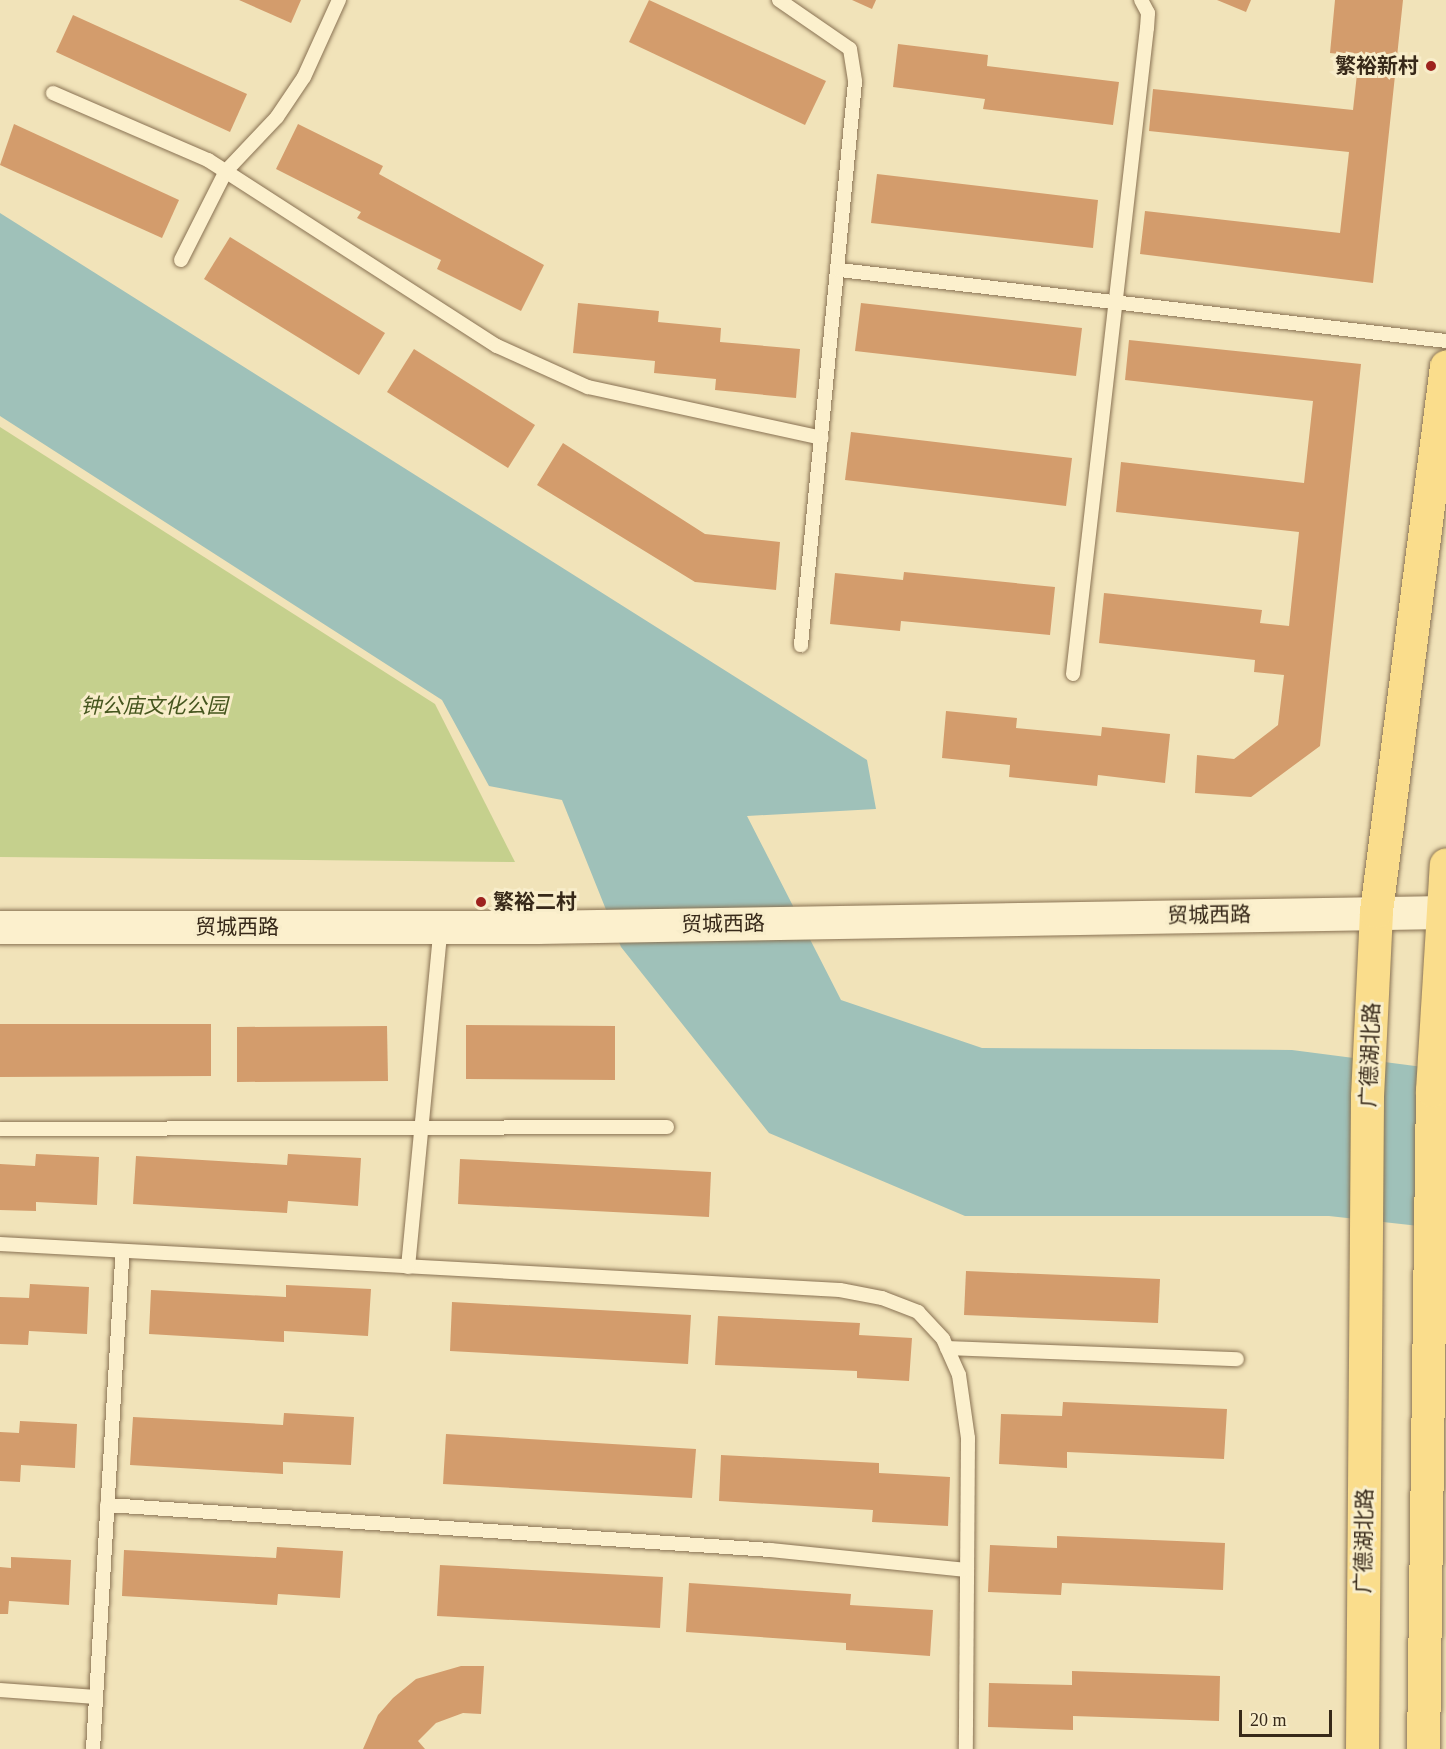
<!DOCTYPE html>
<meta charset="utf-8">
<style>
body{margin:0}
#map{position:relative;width:1446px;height:1749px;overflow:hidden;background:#f1e3b9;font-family:"Times New Roman","Noto Sans SC",serif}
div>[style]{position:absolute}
.green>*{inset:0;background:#c5d08d}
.water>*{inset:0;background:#9fc1b9}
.building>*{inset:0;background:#d39c6c}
.roads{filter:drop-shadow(0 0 2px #897253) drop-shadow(0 0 2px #897253)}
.service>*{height:14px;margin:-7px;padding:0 7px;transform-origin:7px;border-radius:7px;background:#fcf0cd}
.secondary>*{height:33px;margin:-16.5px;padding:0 16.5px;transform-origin:16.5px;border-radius:16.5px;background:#fcf0cd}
.primary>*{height:33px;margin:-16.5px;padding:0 16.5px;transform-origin:16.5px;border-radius:16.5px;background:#fadd8c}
.dots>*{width:16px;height:16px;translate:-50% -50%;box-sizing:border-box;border:3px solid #f8edca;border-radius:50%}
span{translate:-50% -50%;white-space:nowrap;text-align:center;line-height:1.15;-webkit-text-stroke:6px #f8edca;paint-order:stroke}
.poi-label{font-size:21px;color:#372919;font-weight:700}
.right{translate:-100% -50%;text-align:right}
.left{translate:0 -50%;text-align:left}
.park-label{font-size:21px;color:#45551e;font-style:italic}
.street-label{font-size:21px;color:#372919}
.scale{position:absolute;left:1239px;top:1710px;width:93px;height:27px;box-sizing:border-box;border:3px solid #372919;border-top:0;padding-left:8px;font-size:18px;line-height:21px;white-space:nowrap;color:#372919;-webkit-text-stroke:4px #f8edca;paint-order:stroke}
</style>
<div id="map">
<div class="green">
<div style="clip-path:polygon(0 427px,435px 704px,515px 862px,0 857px)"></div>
</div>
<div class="water">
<div style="clip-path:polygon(0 213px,867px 760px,876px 809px,747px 816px,841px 1000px,982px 1048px,1292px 1050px,1446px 1070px,1446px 1229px,1329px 1216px,965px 1216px,769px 1133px,621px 947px,562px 800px,489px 786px,442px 700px,0 416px)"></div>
</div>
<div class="building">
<div style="clip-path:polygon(239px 0,301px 0,291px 23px)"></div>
<div style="clip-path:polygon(649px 0,826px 81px,805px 125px,629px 42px)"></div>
<div style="clip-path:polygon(852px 0,876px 0,872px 9px)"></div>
<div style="clip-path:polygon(1217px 0,1251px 0,1246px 12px)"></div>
<div style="clip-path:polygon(1335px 0,1403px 0,1373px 283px,1140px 254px,1145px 211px,1340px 233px,1349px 152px,1149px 131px,1153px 89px,1353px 110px,1359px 56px,1330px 53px)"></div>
<div style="clip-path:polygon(73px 15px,247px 94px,230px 132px,56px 52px)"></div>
<div style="clip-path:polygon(898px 44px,988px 55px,987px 66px,1119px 82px,1113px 125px,983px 109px,985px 99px,893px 87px)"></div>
<div style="clip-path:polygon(14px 124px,179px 200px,162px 238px,0 165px)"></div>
<div style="clip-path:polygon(298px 124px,383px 166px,379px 174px,544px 265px,521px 311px,437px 269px,441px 260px,357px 218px,361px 212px,276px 169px)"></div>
<div style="clip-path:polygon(877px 174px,1098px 200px,1093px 248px,871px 223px)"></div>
<div style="clip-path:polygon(230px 237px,385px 333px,359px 375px,204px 279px)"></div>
<div style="clip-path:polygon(578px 303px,659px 311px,658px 322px,721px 328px,720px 342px,800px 349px,796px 398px,715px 390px,716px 379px,654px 373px,655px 361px,573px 353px)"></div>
<div style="clip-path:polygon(861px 303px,1082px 328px,1076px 376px,855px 351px)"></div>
<div style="clip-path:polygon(1129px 340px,1361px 364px,1320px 746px,1251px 797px,1195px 793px,1197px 755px,1234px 759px,1278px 725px,1284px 675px,1254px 672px,1255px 660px,1099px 643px,1104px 593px,1262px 610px,1260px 623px,1289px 626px,1299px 532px,1116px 512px,1121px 462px,1304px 483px,1313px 401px,1125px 380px)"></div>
<div style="clip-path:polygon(414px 349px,535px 425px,508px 468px,387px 392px)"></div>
<div style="clip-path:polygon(851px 432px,1072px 458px,1066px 506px,845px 480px)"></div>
<div style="clip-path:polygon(563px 443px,705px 534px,780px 542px,776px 590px,695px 582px,537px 485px)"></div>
<div style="clip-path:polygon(904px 572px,1055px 587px,1050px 635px,901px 621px,900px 631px,830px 624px,835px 573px,903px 580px)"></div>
<div style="clip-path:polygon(946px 711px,1017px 718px,1016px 728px,1101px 736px,1102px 727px,1170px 734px,1165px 783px,1098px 775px,1097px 786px,1009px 777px,1010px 765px,942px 758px)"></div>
<div style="clip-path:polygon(0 1024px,211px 1024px,211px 1076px,0 1077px)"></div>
<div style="clip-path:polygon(466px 1025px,615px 1026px,615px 1080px,466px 1079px)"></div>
<div style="clip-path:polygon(387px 1026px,388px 1081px,237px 1082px,237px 1027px)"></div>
<div style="clip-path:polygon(36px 1154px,99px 1157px,97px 1205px,36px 1202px,36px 1211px,0 1210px,0 1164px,35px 1166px)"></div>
<div style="clip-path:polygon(288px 1154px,361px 1158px,358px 1206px,288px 1201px,287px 1213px,133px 1204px,136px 1156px,287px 1165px)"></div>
<div style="clip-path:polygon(460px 1159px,711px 1172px,709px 1217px,458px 1204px)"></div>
<div style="clip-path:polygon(966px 1271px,1160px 1279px,1158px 1323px,964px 1315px)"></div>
<div style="clip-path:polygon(30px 1284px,89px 1287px,87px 1334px,29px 1331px,28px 1345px,0 1344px,0 1297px,29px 1298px)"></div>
<div style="clip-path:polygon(286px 1285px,371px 1289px,368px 1336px,284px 1331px,284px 1342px,149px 1334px,151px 1290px,286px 1297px)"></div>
<div style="clip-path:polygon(452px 1302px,691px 1315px,688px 1364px,450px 1351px)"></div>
<div style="clip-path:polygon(718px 1316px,860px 1323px,859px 1335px,912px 1338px,909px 1381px,857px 1378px,857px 1371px,715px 1365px)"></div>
<div style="clip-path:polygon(1063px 1402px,1227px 1409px,1224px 1459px,1067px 1452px,1067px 1468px,999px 1464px,1001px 1414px,1062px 1416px)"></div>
<div style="clip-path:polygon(284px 1413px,354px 1417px,351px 1465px,283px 1462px,283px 1474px,130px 1465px,133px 1417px,283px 1425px)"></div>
<div style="clip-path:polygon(20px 1421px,77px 1424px,75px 1468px,21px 1465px,20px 1482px,0 1481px,0 1432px,19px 1433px)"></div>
<div style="clip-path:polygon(446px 1434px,696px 1449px,692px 1498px,443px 1484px)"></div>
<div style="clip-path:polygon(721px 1455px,879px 1463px,879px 1473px,950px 1477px,948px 1526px,872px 1522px,873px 1510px,719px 1501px)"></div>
<div style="clip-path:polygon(1057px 1536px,1225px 1543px,1223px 1590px,1062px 1583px,1061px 1595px,988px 1592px,990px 1545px,1057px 1548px)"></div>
<div style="clip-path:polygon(277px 1547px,343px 1551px,340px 1598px,278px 1594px,277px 1605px,122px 1596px,124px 1550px,276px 1558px)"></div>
<div style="clip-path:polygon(11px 1557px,71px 1560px,69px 1605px,9px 1601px,8px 1614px,0 1614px,0 1567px,11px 1568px)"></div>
<div style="clip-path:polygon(440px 1565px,663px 1577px,660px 1628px,437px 1616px)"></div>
<div style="clip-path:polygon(689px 1583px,851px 1594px,850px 1605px,933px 1610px,930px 1656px,846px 1650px,846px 1643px,686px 1632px)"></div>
<div style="clip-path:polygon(461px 1666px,484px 1666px,481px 1714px,463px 1713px,436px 1723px,418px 1741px,425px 1749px,363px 1749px,378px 1715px,393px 1698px,416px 1679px)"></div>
<div style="clip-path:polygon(1072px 1671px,1220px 1676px,1219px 1721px,1073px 1716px,1073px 1730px,988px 1727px,989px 1683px,1072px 1685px)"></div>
</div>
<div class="roads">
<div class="service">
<div style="left:779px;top:0;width:86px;rotate:34.6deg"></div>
<div style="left:850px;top:49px;width:33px;rotate:81deg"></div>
<div style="left:855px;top:82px;width:566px;rotate:95.48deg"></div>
<div style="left:53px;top:93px;width:169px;rotate:23.4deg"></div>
<div style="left:208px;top:160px;width:344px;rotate:32.8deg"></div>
<div style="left:497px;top:346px;width:100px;rotate:24.3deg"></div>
<div style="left:588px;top:387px;width:239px;rotate:12.3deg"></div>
<div style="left:181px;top:260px;width:100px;rotate:-63.2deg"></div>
<div style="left:226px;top:171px;width:74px;rotate:-46.6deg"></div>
<div style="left:277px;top:117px;width:48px;rotate:-56deg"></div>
<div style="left:304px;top:77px;width:85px;rotate:-65.6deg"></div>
<div style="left:840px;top:270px;width:610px;rotate:6.68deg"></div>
<div style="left:1073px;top:674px;width:650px;rotate:-83.47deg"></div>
<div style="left:1147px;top:28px;width:15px;rotate:-86deg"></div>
<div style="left:1148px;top:13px;width:15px;rotate:-118deg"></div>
<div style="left:0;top:1129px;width:667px;rotate:-0.17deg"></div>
<div style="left:0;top:1244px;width:841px;rotate:3.13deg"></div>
<div style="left:840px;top:1290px;width:43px;rotate:10.8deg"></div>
<div style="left:882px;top:1298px;width:39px;rotate:21deg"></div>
<div style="left:918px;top:1312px;width:37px;rotate:47deg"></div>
<div style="left:943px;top:1339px;width:39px;rotate:66deg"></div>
<div style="left:959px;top:1375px;width:64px;rotate:81.9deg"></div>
<div style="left:968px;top:1438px;width:311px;rotate:90.4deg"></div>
<div style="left:408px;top:1267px;width:342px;rotate:-84.5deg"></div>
<div style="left:947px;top:1348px;width:290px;rotate:2.2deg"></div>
<div style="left:107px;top:1505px;width:665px;rotate:3.88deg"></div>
<div style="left:770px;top:1550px;width:198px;rotate:5.8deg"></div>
<div style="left:0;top:1690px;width:96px;rotate:4.2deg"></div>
<div style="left:93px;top:1749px;width:499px;rotate:-86.6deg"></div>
</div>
<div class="secondary">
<div style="left:0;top:927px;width:537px"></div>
<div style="left:537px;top:927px;width:909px;rotate:-0.95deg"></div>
</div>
<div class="primary">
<div style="left:1362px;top:1749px;width:653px;rotate:-89.56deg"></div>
<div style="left:1367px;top:1096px;width:185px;rotate:-87.2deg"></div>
<div style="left:1376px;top:911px;width:549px;rotate:-82.68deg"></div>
<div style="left:1423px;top:1749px;width:659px;rotate:-89.22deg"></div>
<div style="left:1432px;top:1090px;width:226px;rotate:-86.5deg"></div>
</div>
</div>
<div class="dots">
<div style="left:1431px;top:66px;background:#9d221e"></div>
<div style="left:481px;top:902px;background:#9d221e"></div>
</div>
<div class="poi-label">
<span class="right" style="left:1419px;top:66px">繁裕新村</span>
<span class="left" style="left:493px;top:902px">繁裕二村</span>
</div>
<div class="park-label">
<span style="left:154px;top:706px">钟公庙文化公园</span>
</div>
<div class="street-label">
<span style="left:1209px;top:915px;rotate:-1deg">贸城西路</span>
<span style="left:723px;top:924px;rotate:-1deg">贸城西路</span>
<span style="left:237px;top:927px">贸城西路</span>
<span style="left:1370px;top:1055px;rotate:-88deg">广德湖北路</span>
<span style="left:1364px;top:1541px;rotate:-89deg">广德湖北路</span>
</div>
<div class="scale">20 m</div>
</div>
